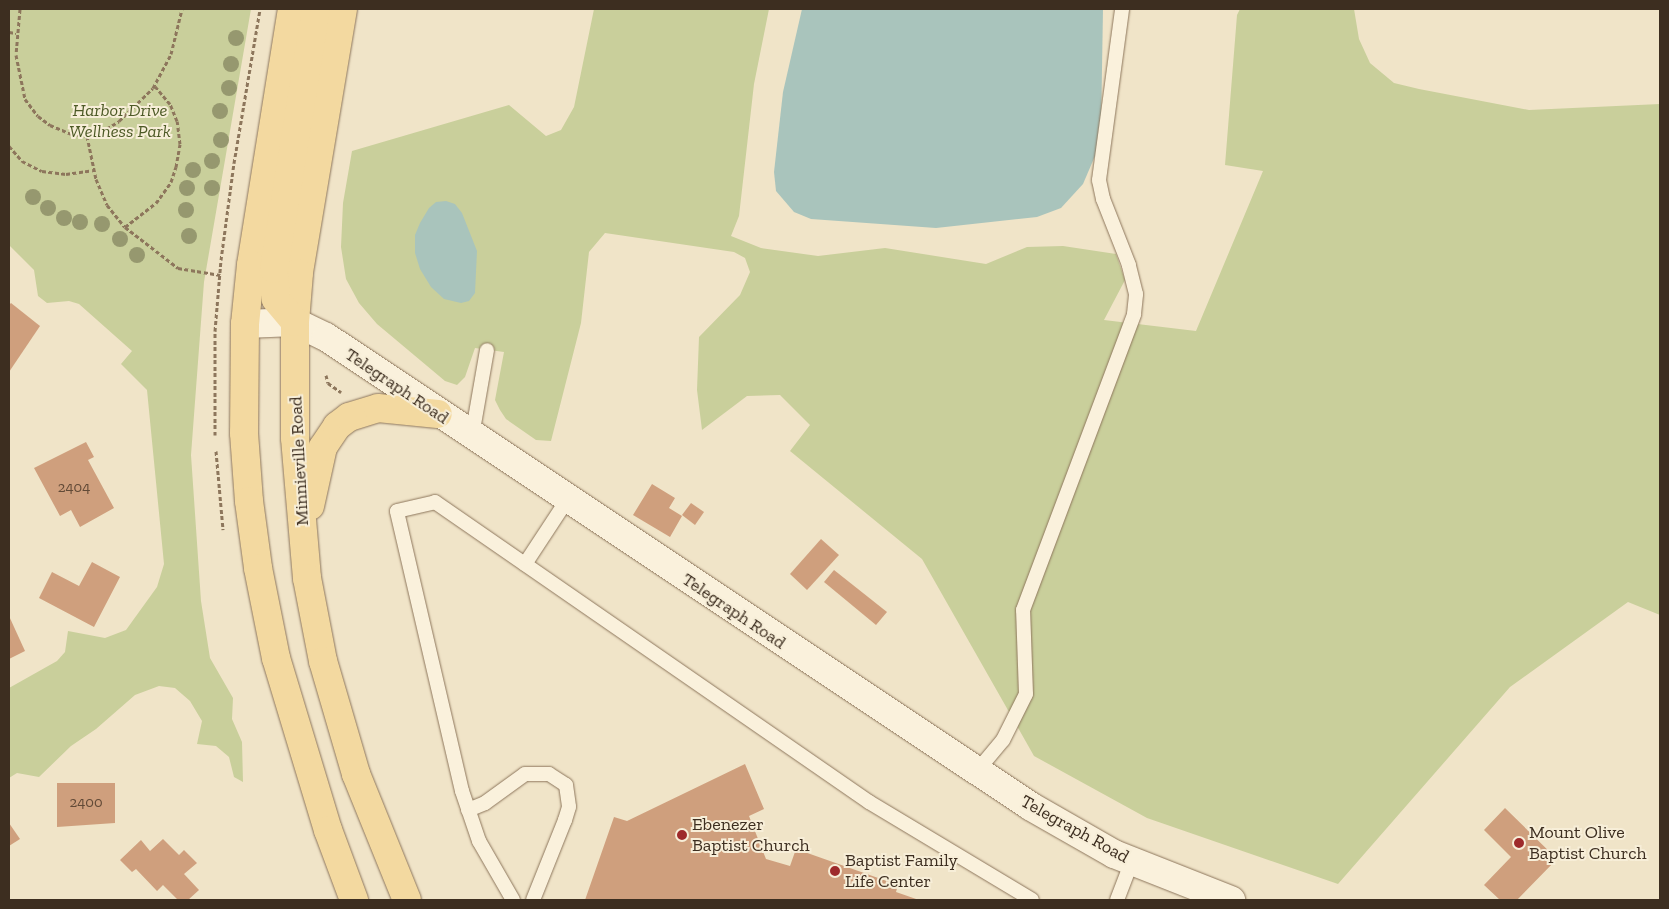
<!DOCTYPE html>
<style>
body{margin:0}
#map{position:relative;width:1669px;height:909px;overflow:hidden;background:#f0e4c8;font-family:"Zilla Slab",serif}
div>[style]{position:absolute}
.green>*{inset:0;background:#c9cf9b}
.water>*{inset:0;background:#a9c4bc}
.building>*{inset:0;background:#cf9f7d}
.path>*{height:3px;margin-top:-1.5px;transform-origin:0;background:repeating-linear-gradient(90deg,#8d765c 0 4px,transparent 0 6.5px)}
.roads{filter:drop-shadow(0 0 1px #8d765c) drop-shadow(0 0 1px #8d765c)}
.lane>*{height:14px;margin:-7px;padding:0 7px;transform-origin:7px;border-radius:7px;background:#faf1dc}
.secondary>*{height:28px;margin:-14px;padding:0 14px;transform-origin:14px;border-radius:14px;background:#faf1dc}
.primary>*{height:28px;margin:-14px;padding:0 14px;transform-origin:14px;border-radius:14px;background:#f3d9a0}
.trees>*{width:16px;height:16px;margin:-8px;border-radius:50%;background:#96986f}
.dots>*{width:14px;height:14px;translate:-50% -50%;box-sizing:border-box;border:2px solid #f7eed8;border-radius:50%}
span{translate:-50% -50%;white-space:nowrap;text-align:center;line-height:1.15;-webkit-text-stroke:4px #f7eed8;paint-order:stroke}
.number-label{font-size:15px;color:#624a37}
.number-label span{-webkit-text-stroke-width:0}
.park-label{font-size:18px;color:#4d5a26;font-style:italic}
.street-label{font-size:18px;color:#3d2e20}
.poi-label{font-size:18px;color:#3d2e20}
.left{translate:0 -50%;text-align:left}
.frame{position:absolute;inset:0;border:10px solid #3d2e20;pointer-events:none}
</style>
<div id="map">
<div class="green">
<div style="clip-path:polygon(9px 9px,251px 9px,204px 282px,191px 455px,201px 601px,210px 658px,233px 698px,232px 719px,242px 742px,243px 782px,234px 777px,229px 757px,216px 746px,197px 744px,202px 721px,190px 701px,175px 688px,159px 686px,135px 695px,96px 729px,71px 746px,39px 777px,17px 773px,9px 778px,9px 688px,57px 661px,65px 652px,68px 631px,105px 638px,126px 630px,157px 587px,164px 564px,147px 390px,121px 364px,132px 351px,79px 304px,69px 301px,47px 303px,38px 296px,34px 270px,9px 245px)"></div>
<div style="clip-path:polygon(594px 9px,769px 9px,754px 84px,739px 216px,731px 236px,761px 248px,818px 256px,885px 248px,986px 264px,1027px 247px,1063px 246px,1116px 254px,1125px 280px,1104px 320px,1196px 331px,1263px 171px,1225px 165px,1237px 15px,1240px 9px,1354px 9px,1359px 39px,1370px 63px,1394px 83px,1419px 89px,1529px 110px,1660px 104px,1660px 615px,1628px 602px,1510px 687px,1338px 884px,1147px 818px,1034px 756px,922px 559px,790px 451px,810px 425px,780px 395px,747px 396px,702px 430px,697px 390px,699px 337px,740px 295px,750px 272px,745px 258px,734px 252px,605px 233px,589px 252px,581px 323px,551px 441px,536px 440px,506px 419px,500px 410px,495px 400px,504px 352px,475px 348px,465px 377px,457px 385px,445px 381px,377px 324px,359px 303px,346px 279px,341px 247px,343px 203px,352px 151px,509px 105px,546px 136px,561px 130px,574px 107px)"></div>
</div>
<div class="water">
<div style="clip-path:polygon(802px 9px,1103px 9px,1101px 129px,1095px 156px,1083px 184px,1061px 208px,1037px 217px,936px 228px,811px 219px,794px 212px,776px 191px,774px 172px,783px 92px)"></div>
<div style="clip-path:polygon(446px 201px,455px 204px,462px 213px,477px 251px,475px 293px,469px 301px,461px 303px,444px 299px,431px 287px,420px 269px,415px 253px,415px 235px,420px 223px,429px 208px,436px 202px)"></div>
</div>
<div class="building">
<div style="clip-path:polygon(11px 303px,40px 326px,9px 372px,9px 305px)"></div>
<div style="clip-path:polygon(86px 442px,94px 457px,88px 460px,114px 508px,80px 527px,71px 510px,60px 516px,34px 468px)"></div>
<div style="clip-path:polygon(652px 484px,675px 498px,669px 508px,682px 516px,670px 537px,633px 515px)"></div>
<div style="clip-path:polygon(691px 503px,704px 512px,695px 525px,682px 515px)"></div>
<div style="clip-path:polygon(821px 539px,839px 555px,807px 590px,790px 574px)"></div>
<div style="clip-path:polygon(92px 562px,120px 577px,94px 627px,39px 598px,52px 572px,79px 586px)"></div>
<div style="clip-path:polygon(834px 570px,887px 612px,876px 625px,824px 582px)"></div>
<div style="clip-path:polygon(9px 616px,25px 651px,9px 659px)"></div>
<div style="clip-path:polygon(745px 764px,764px 809px,749px 816px,766px 859px,790px 866px,796px 849px,898px 885px,896px 892px,919px 900px,585px 900px,614px 817px,627px 821px)"></div>
<div style="clip-path:polygon(57px 783px,115px 783px,115px 823px,57px 827px)"></div>
<div style="clip-path:polygon(1505px 808px,1557px 859px,1517px 900px,1500px 900px,1484px 885px,1511px 857px,1484px 830px)"></div>
<div style="clip-path:polygon(9px 823px,20px 839px,9px 846px)"></div>
<div style="clip-path:polygon(163px 839px,179px 855px,184px 850px,197px 863px,184px 874px,199px 890px,188px 900px,178px 900px,163px 885px,157px 891px,136px 869px,132px 872px,120px 860px,141px 840px,150px 851px)"></div>
</div>
<div class="path">
<div style="left:20px;top:9px;width:46px;rotate:95deg"></div>
<div style="left:16px;top:55px;width:45px;rotate:78.4deg"></div>
<div style="left:25px;top:99px;width:21px;rotate:53deg"></div>
<div style="left:38px;top:116px;width:15px;rotate:37deg"></div>
<div style="left:50px;top:125px;width:23px;rotate:23deg"></div>
<div style="left:71px;top:134px;width:16px;rotate:7deg"></div>
<div style="left:87px;top:136px;width:15px;rotate:-16deg"></div>
<div style="left:101px;top:132px;width:21px;rotate:-31deg"></div>
<div style="left:119px;top:121px;width:47px;rotate:-44.1deg"></div>
<div style="left:153px;top:88px;width:38px;rotate:-62deg"></div>
<div style="left:171px;top:54px;width:46px;rotate:-76.3deg"></div>
<div style="left:9px;top:32px;width:7px;rotate:8deg"></div>
<div style="left:87px;top:136px;width:44px;rotate:78.2deg"></div>
<div style="left:96px;top:179px;width:28px;rotate:67deg"></div>
<div style="left:107px;top:205px;width:28px;rotate:51deg"></div>
<div style="left:125px;top:227px;width:67px;rotate:37.7deg"></div>
<div style="left:178px;top:268px;width:43px;rotate:9.5deg"></div>
<div style="left:9px;top:146px;width:20px;rotate:49deg"></div>
<div style="left:22px;top:161px;width:22px;rotate:27deg"></div>
<div style="left:42px;top:171px;width:24px;rotate:7deg"></div>
<div style="left:66px;top:174px;width:27px;rotate:-8deg"></div>
<div style="left:125px;top:227px;width:39px;rotate:-38deg"></div>
<div style="left:156px;top:203px;width:26px;rotate:-54deg"></div>
<div style="left:171px;top:182px;width:16px;rotate:-72deg"></div>
<div style="left:176px;top:167px;width:23px;rotate:-80deg"></div>
<div style="left:180px;top:144px;width:23px;rotate:-97deg"></div>
<div style="left:177px;top:121px;width:18px;rotate:-112deg"></div>
<div style="left:170px;top:104px;width:23px;rotate:-130deg"></div>
<div style="left:326px;top:375px;width:8px;rotate:76deg"></div>
<div style="left:328px;top:383px;width:16px;rotate:35deg"></div>
<div style="left:215px;top:435px;width:104px;rotate:-90deg"></div>
<div style="left:215px;top:331px;width:71px;rotate:-85.2deg"></div>
<div style="left:221px;top:260px;width:98px;rotate:-82.4deg"></div>
<div style="left:234px;top:163px;width:156px;rotate:-80.4deg"></div>
<div style="left:216px;top:451px;width:79px;rotate:84.9deg"></div>
</div>
<div class="roads">
<div class="lane">
<div style="left:472px;top:436px;width:87px;rotate:-80.1deg"></div>
<div style="left:525px;top:564px;width:77px;rotate:-56.7deg"></div>
<div style="left:977px;top:771px;width:40px;rotate:-50deg"></div>
<div style="left:1003px;top:740px;width:51px;rotate:-63.4deg"></div>
<div style="left:1026px;top:694px;width:84px;rotate:-92deg"></div>
<div style="left:1023px;top:610px;width:316px;rotate:-69.4deg"></div>
<div style="left:1134px;top:314px;width:20px;rotate:-84deg"></div>
<div style="left:1136px;top:294px;width:30px;rotate:-104deg"></div>
<div style="left:1129px;top:265px;width:71px;rotate:-111.5deg"></div>
<div style="left:1103px;top:199px;width:19px;rotate:-102deg"></div>
<div style="left:1099px;top:180px;width:173px;rotate:-82.3deg"></div>
<div style="left:468px;top:810px;width:18px;rotate:-22deg"></div>
<div style="left:485px;top:803px;width:49px;rotate:-35.9deg"></div>
<div style="left:525px;top:774px;width:24px"></div>
<div style="left:549px;top:774px;width:20px;rotate:33deg"></div>
<div style="left:566px;top:785px;width:22px;rotate:82deg"></div>
<div style="left:569px;top:807px;width:14px;rotate:107deg"></div>
<div style="left:565px;top:820px;width:86px;rotate:111.8deg"></div>
<div style="left:513px;top:900px;width:68px;rotate:-120deg"></div>
<div style="left:479px;top:841px;width:53px;rotate:-108.8deg"></div>
<div style="left:462px;top:791px;width:287px;rotate:-103.1deg"></div>
<div style="left:397px;top:511px;width:39px;rotate:-13deg"></div>
<div style="left:435px;top:502px;width:528px;rotate:34.65deg"></div>
<div style="left:869px;top:802px;width:190px;rotate:31deg"></div>
<div style="left:1117px;top:900px;width:42px;rotate:-69deg"></div>
</div>
<div class="secondary">
<div style="left:245px;top:324px;width:50px;rotate:-2.3deg"></div>
<div style="left:295px;top:322px;width:34px;rotate:26deg"></div>
<div style="left:326px;top:337px;width:846px;rotate:33.67deg"></div>
<div style="left:1030px;top:806px;width:97px;rotate:29.7deg"></div>
<div style="left:1114px;top:854px;width:126px;rotate:21.5deg"></div>
</div>
<div class="primary">
<div style="left:292px;top:9px;width:259px;rotate:99.1deg"></div>
<div style="left:251px;top:265px;width:59px;rotate:95.8deg"></div>
<div style="left:245px;top:324px;width:109px;rotate:90.5deg"></div>
<div style="left:244px;top:433px;width:68px;rotate:85.8deg"></div>
<div style="left:249px;top:501px;width:68px;rotate:82.3deg"></div>
<div style="left:258px;top:568px;width:92px;rotate:78.7deg"></div>
<div style="left:276px;top:658px;width:180px;rotate:73.2deg"></div>
<div style="left:328px;top:830px;width:75px;rotate:69.6deg"></div>
<div style="left:343px;top:9px;width:268px;rotate:99.5deg"></div>
<div style="left:299px;top:273px;width:49px;rotate:94.7deg"></div>
<div style="left:295px;top:322px;width:116px;rotate:90deg"></div>
<div style="left:295px;top:438px;width:141px;rotate:85.1deg"></div>
<div style="left:307px;top:578px;width:85px;rotate:79.1deg"></div>
<div style="left:323px;top:661px;width:118px;rotate:73.7deg"></div>
<div style="left:356px;top:774px;width:136px;rotate:68deg"></div>
<div style="left:295px;top:322px;width:30px;rotate:-130deg"></div>
<div style="left:276px;top:299px;width:30px;rotate:-94deg"></div>
<div style="left:274px;top:269px;width:263px;rotate:-80.8deg"></div>
<div style="left:310px;top:506px;width:60px;rotate:-77.6deg"></div>
<div style="left:323px;top:447px;width:25px;rotate:-56deg"></div>
<div style="left:337px;top:426px;width:15px;rotate:-37deg"></div>
<div style="left:349px;top:417px;width:30px;rotate:-17deg"></div>
<div style="left:378px;top:408px;width:60px;rotate:5.7deg"></div>
</div>
</div>
<div class="trees">
<div style="left:236px;top:38px"></div>
<div style="left:231px;top:64px"></div>
<div style="left:229px;top:88px"></div>
<div style="left:220px;top:111px"></div>
<div style="left:221px;top:140px"></div>
<div style="left:212px;top:161px"></div>
<div style="left:193px;top:170px"></div>
<div style="left:187px;top:188px"></div>
<div style="left:212px;top:188px"></div>
<div style="left:33px;top:197px"></div>
<div style="left:48px;top:208px"></div>
<div style="left:186px;top:210px"></div>
<div style="left:64px;top:218px"></div>
<div style="left:80px;top:222px"></div>
<div style="left:102px;top:224px"></div>
<div style="left:189px;top:236px"></div>
<div style="left:120px;top:239px"></div>
<div style="left:137px;top:255px"></div>
</div>
<div class="dots">
<div style="left:682px;top:835px;background:#9e2a2b"></div>
<div style="left:1519px;top:843px;background:#9e2a2b"></div>
<div style="left:835px;top:871px;background:#9e2a2b"></div>
</div>
<div class="number-label">
<span style="left:74px;top:488px">2404</span>
<span style="left:86px;top:803px">2400</span>
</div>
<div class="park-label">
<span style="left:120px;top:121px">Harbor Drive<br>Wellness Park</span>
</div>
<div class="street-label">
<span style="left:397px;top:386px;rotate:34deg">Telegraph Road</span>
<span style="left:299px;top:461px;rotate:-93deg">Minnieville Road</span>
<span style="left:734px;top:611px;rotate:34deg">Telegraph Road</span>
<span style="left:1075px;top:829px;rotate:29deg">Telegraph Road</span>
</div>
<div class="poi-label">
<span class="left" style="left:692px;top:835px">Ebenezer<br>Baptist Church</span>
<span class="left" style="left:1529px;top:843px">Mount Olive<br>Baptist Church</span>
<span class="left" style="left:845px;top:871px">Baptist Family<br>Life Center</span>
</div>
<div class="frame"></div>
</div>
